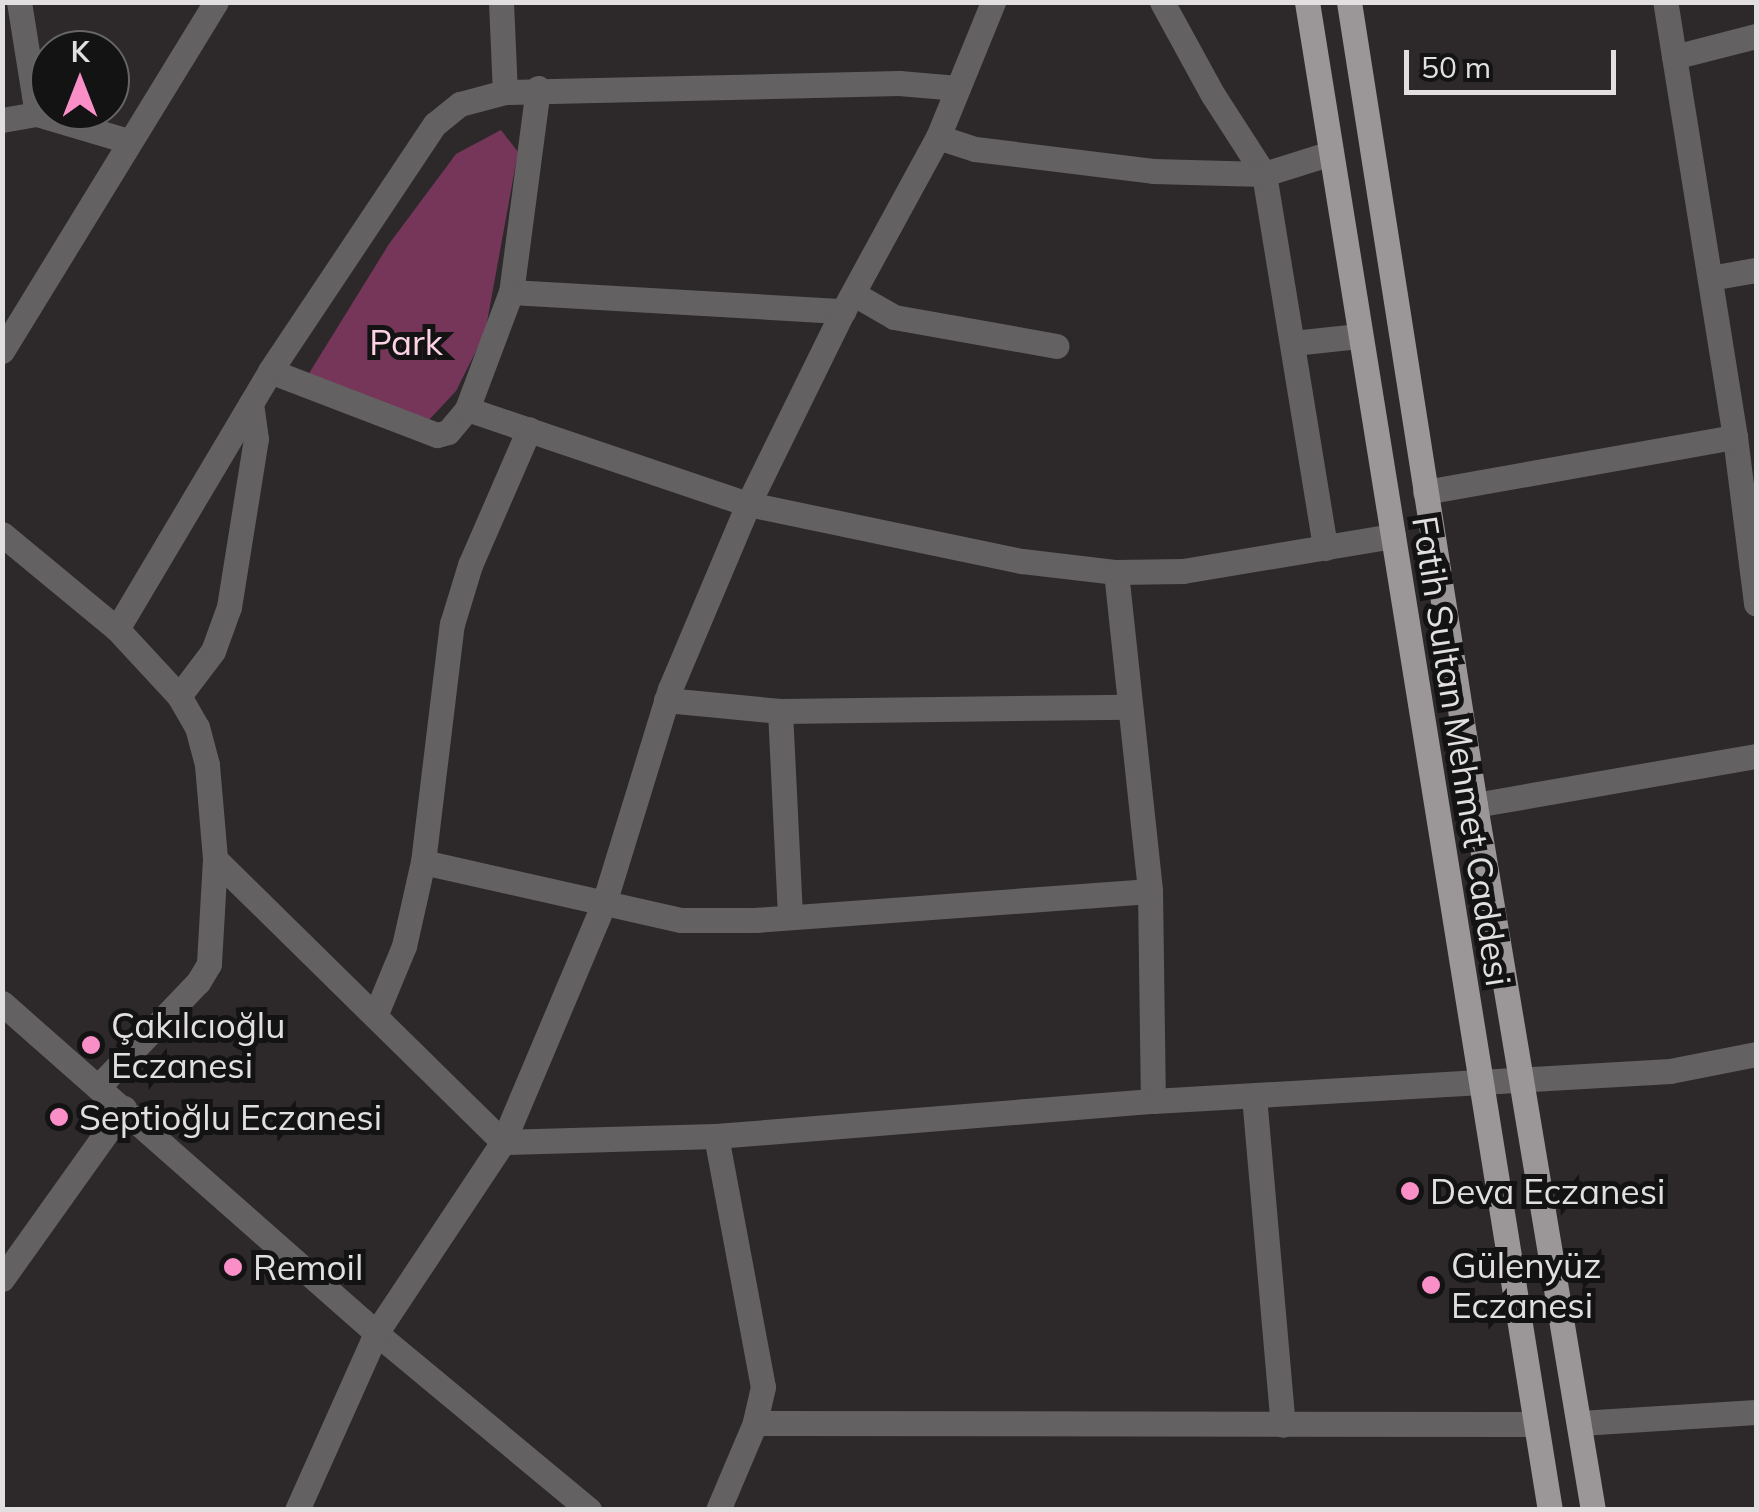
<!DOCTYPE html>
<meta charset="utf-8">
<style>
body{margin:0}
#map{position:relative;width:1759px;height:1512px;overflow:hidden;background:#2d292b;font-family:Mulish,sans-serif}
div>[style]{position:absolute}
.green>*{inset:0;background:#76365a}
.minor>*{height:25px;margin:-12.5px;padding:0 12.5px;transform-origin:12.5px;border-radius:12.5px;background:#636162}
.major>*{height:25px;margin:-12.5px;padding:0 12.5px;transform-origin:12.5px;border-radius:12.5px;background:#9b9799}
.dots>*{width:28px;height:28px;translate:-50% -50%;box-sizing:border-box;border:5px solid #141313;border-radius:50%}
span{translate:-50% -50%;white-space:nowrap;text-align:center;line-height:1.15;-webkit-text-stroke:10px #141313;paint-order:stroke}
.park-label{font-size:35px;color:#fdd2e7}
.street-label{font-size:35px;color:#e1dfe0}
.poi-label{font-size:35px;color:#e1dfe0}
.left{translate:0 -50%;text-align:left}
.frame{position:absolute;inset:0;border:5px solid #e1dfe0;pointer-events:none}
.north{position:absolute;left:30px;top:30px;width:100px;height:100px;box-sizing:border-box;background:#141313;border:2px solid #666565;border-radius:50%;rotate:0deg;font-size:28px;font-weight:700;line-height:40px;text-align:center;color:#e1dfe0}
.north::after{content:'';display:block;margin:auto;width:35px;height:45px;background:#fa8fc8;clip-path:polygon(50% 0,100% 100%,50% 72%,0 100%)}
.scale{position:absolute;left:1404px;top:50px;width:212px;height:45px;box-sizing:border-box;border:5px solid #e1dfe0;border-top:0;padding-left:12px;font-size:30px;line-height:35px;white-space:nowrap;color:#e1dfe0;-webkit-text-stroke:8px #141313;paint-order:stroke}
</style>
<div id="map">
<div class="green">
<div style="clip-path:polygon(501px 130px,518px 152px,485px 333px,456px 391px,427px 422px,308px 375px,389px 244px,456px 154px)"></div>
</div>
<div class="minor">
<div style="left:19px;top:2px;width:113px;rotate:80.9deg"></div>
<div style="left:501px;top:2px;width:90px;rotate:87.5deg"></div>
<div style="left:505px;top:92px;width:394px;rotate:-1.3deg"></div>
<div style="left:899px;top:83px;width:59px;rotate:4.8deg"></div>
<div style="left:1162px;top:2px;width:106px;rotate:61.3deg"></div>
<div style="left:1213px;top:95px;width:94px;rotate:57.2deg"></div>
<div style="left:1264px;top:174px;width:379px;rotate:80.7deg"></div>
<div style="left:1674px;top:57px;width:85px;rotate:-14.4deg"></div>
<div style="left:538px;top:88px;width:206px;rotate:97.5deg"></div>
<div style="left:511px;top:292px;width:333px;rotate:3.3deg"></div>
<div style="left:843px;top:311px;width:198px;rotate:-61.4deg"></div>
<div style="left:938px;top:137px;width:146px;rotate:-67.8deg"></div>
<div style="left:2px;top:120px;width:36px;rotate:-10deg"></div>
<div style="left:37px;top:114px;width:95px;rotate:16.5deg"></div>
<div style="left:938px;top:137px;width:39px;rotate:18deg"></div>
<div style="left:975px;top:149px;width:179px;rotate:7deg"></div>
<div style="left:1153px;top:171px;width:111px;rotate:1.5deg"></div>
<div style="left:1264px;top:174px;width:67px;rotate:-17.4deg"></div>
<div style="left:1710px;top:278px;width:47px;rotate:-9.9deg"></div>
<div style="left:854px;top:294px;width:46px;rotate:29.9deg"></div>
<div style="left:894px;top:317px;width:165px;rotate:10.1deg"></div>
<div style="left:1293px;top:343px;width:66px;rotate:-6.1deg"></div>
<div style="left:2px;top:351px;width:409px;rotate:-58.5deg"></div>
<div style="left:270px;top:371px;width:179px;rotate:21deg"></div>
<div style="left:437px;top:435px;width:11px;rotate:-15deg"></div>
<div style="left:448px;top:432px;width:30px;rotate:-50deg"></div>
<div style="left:467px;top:409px;width:125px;rotate:-69.4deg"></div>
<div style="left:467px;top:409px;width:297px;rotate:18.7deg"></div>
<div style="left:748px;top:504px;width:280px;rotate:11.8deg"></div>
<div style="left:1022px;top:561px;width:95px;rotate:6.7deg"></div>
<div style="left:1116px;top:572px;width:67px;rotate:-0.9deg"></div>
<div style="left:1183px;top:571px;width:213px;rotate:-9.5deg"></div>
<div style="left:1735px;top:437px;width:168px;rotate:82.8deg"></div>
<div style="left:1425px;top:492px;width:315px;rotate:-10.1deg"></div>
<div style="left:1735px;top:437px;width:441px;rotate:-99.1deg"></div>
<div style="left:2px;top:534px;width:149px;rotate:39.6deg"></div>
<div style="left:117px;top:629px;width:91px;rotate:47.2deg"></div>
<div style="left:179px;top:696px;width:36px;rotate:60deg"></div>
<div style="left:197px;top:727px;width:39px;rotate:75deg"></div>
<div style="left:207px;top:765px;width:94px;rotate:85.1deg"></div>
<div style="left:215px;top:859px;width:105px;rotate:93.3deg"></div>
<div style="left:209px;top:964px;width:21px;rotate:121deg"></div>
<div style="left:198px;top:982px;width:142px;rotate:133.6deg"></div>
<div style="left:1116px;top:572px;width:321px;rotate:83.9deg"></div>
<div style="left:1150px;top:891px;width:210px;rotate:89.2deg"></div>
<div style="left:117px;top:629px;width:300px;rotate:-59.3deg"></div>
<div style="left:270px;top:371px;width:297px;rotate:-56.3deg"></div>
<div style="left:435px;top:124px;width:32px;rotate:-39deg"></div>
<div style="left:460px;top:104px;width:47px;rotate:-14.9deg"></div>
<div style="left:179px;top:696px;width:56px;rotate:-52.9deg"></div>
<div style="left:213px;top:651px;width:47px;rotate:-70deg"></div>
<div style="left:229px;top:607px;width:170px;rotate:-80.9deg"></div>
<div style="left:256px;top:439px;width:36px;rotate:-98deg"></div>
<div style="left:666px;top:700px;width:115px;rotate:5.5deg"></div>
<div style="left:780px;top:711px;width:349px;rotate:-0.7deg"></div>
<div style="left:780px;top:711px;width:206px;rotate:87.2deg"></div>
<div style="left:1475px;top:805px;width:285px;rotate:-9.9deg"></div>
<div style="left:215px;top:859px;width:404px;rotate:44.5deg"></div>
<div style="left:503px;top:1142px;width:213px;rotate:-1.6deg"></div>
<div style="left:716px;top:1136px;width:438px;rotate:-4.6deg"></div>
<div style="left:1153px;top:1101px;width:518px;rotate:-3.32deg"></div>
<div style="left:1670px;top:1071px;width:88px;rotate:-11.2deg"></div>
<div style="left:423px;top:862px;width:264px;rotate:12.7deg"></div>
<div style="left:681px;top:920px;width:74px"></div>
<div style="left:755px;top:920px;width:396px;rotate:-4.2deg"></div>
<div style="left:2px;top:1003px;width:499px;rotate:41.4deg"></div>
<div style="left:376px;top:1333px;width:277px;rotate:39.7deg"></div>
<div style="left:375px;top:1016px;width:76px;rotate:-67.5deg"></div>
<div style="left:404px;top:946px;width:86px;rotate:-77.3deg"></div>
<div style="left:423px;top:862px;width:240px;rotate:-83.1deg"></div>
<div style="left:452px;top:624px;width:62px;rotate:-73deg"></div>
<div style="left:470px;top:565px;width:148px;rotate:-66.5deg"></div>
<div style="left:1254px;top:1096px;width:330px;rotate:85deg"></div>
<div style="left:716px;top:1136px;width:255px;rotate:79.4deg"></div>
<div style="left:763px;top:1387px;width:37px;rotate:103deg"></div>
<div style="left:755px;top:1423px;width:95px;rotate:113deg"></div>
<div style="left:2px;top:1279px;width:210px;rotate:-54.5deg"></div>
<div style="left:755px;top:1423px;width:781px;rotate:0.07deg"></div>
<div style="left:1580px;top:1423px;width:176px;rotate:-3.6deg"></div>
<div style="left:297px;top:1510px;width:194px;rotate:-65.9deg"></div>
<div style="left:376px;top:1333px;width:229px;rotate:-56.4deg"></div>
<div style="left:503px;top:1142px;width:263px;rotate:-67.1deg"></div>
<div style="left:605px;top:900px;width:221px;rotate:-72.9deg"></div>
<div style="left:670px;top:689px;width:201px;rotate:-67.1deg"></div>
<div style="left:748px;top:504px;width:215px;rotate:-63.8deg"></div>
</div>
<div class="major">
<div style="left:1307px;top:2px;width:1527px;rotate:80.85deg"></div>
<div style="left:1349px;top:2px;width:813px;rotate:81.08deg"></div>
<div style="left:1475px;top:805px;width:715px;rotate:80.5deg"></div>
</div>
<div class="dots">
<div style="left:91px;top:1045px;background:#fa8fc8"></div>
<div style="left:59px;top:1117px;background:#fa8fc8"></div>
<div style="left:1410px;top:1191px;background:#fa8fc8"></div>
<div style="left:233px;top:1267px;background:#fa8fc8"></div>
<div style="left:1431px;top:1285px;background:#fa8fc8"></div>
</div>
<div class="park-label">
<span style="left:406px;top:342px">Park</span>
</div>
<div class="street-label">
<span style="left:1462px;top:751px;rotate:81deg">Fatih Sultan Mehmet Caddesi</span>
</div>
<div class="poi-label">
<span class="left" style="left:111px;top:1045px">Çakılcıoğlu<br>Eczanesi</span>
<span class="left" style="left:79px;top:1117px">Septioğlu Eczanesi</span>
<span class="left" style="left:1430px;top:1191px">Deva Eczanesi</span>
<span class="left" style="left:1451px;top:1285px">Gülenyüz<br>Eczanesi</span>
<span class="left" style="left:253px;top:1267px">Remoil</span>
</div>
<div class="frame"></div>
<div class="north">K</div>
<div class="scale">50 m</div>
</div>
